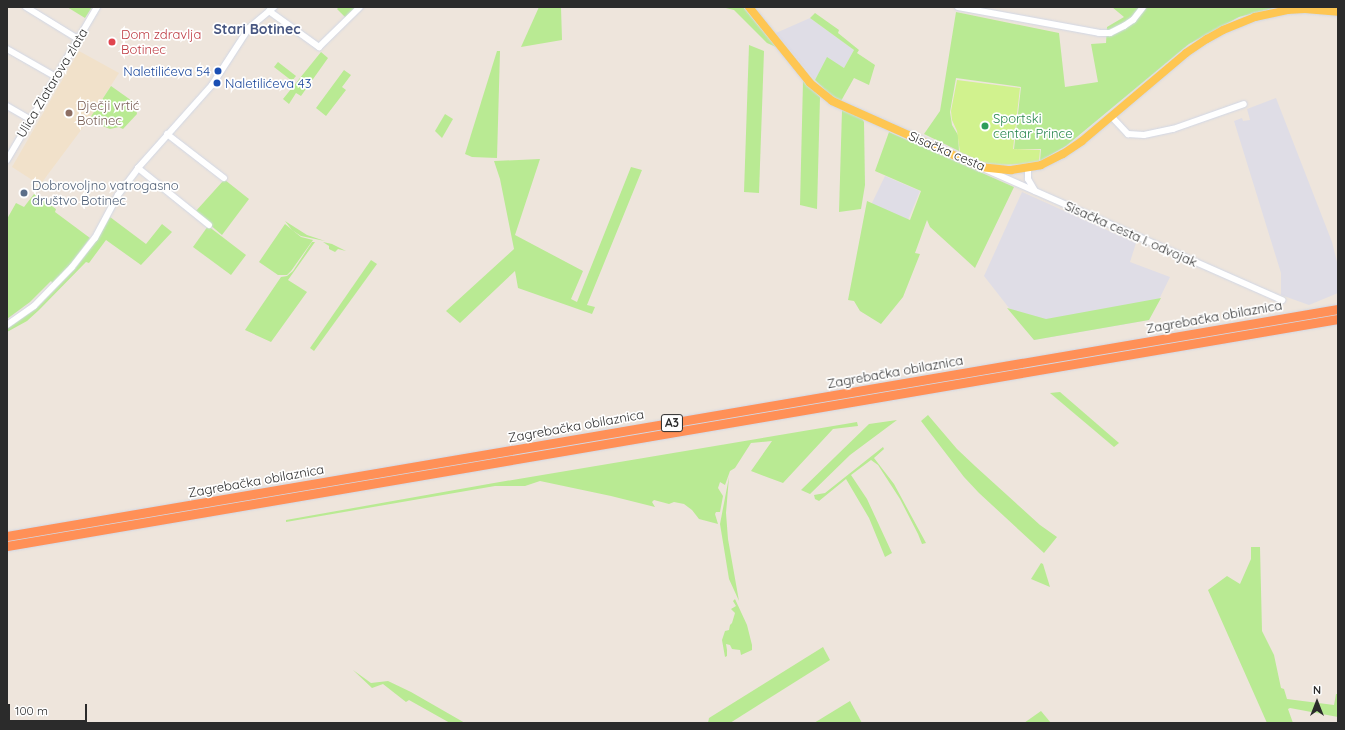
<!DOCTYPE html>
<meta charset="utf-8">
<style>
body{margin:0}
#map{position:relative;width:1345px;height:730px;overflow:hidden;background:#eee5dc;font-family:Quicksand,sans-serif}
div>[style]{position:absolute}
.industrial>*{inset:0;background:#dfdde6}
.education>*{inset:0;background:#f1e1ca}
.green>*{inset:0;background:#b9ea93}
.pitch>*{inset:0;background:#d1f28e}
.roads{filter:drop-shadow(0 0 1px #d1d7e5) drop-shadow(0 0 1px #d1d7e5)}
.minor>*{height:6px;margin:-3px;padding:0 3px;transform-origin:3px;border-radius:3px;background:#fff}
.major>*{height:8px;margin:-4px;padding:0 4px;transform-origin:4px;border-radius:4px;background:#fec652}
.highway>*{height:9px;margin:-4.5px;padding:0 4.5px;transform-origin:4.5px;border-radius:4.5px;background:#ff9057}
.dots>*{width:11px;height:11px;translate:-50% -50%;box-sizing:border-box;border:2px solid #fff;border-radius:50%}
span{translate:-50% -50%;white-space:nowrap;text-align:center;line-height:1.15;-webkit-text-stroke:3.5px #fff;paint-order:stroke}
.shield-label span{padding:1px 3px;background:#fff;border:1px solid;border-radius:3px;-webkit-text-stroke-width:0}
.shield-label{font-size:12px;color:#2b2b2b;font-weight:700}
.health-label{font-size:13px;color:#be3a42}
.left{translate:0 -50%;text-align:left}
.transit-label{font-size:13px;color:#164399}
.right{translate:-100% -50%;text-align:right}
.street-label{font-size:13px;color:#2b2b2b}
.education-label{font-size:13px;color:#785e54}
.leisure-label{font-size:13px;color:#27864d}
.service-label{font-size:13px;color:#4e5e75}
.neighbourhood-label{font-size:14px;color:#475681;font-weight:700}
.frame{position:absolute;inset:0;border:8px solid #2b2b2b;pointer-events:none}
.north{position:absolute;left:1297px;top:682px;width:40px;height:40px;-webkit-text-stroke:3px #fff;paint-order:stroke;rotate:0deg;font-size:11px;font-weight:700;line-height:16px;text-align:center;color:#2b2b2b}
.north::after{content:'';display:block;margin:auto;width:14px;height:18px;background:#2b2b2b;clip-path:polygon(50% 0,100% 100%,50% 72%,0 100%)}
.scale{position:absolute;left:8px;top:704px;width:79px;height:18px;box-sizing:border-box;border:2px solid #2b2b2b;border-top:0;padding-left:5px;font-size:12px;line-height:14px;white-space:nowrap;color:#2b2b2b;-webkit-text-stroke:3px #fff;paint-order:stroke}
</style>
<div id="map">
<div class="industrial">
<div style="clip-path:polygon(810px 18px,854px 50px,844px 68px,827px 58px,815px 80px,776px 33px)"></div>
<div style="clip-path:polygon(1276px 98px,1332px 242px,1338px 266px,1338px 293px,1309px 305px,1281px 295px,1281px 273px,1234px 121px,1242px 118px,1243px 121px,1250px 120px,1247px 109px)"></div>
<div style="clip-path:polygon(885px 176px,920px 191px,908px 220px,871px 205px)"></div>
<div style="clip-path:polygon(1022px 192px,1136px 243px,1130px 262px,1170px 277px,1149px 320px,1034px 340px,984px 276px)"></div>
</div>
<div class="education">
<div style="clip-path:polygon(79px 51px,119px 73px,90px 118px,40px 185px,12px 167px)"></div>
</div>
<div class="green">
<div style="clip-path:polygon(67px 7px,92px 7px,85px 18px)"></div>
<div style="clip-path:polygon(339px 7px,357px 7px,346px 18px,337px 9px)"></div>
<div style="clip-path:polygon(539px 7px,561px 7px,562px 40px,521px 47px)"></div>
<div style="clip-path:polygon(722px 7px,743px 7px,776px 47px,767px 43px,734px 10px)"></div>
<div style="clip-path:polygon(1112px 7px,1278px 7px,1239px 17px,1189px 44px,1066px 146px,1040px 161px,1041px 149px,1014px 149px,1021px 87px,956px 78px,950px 112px,952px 125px,958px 135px,959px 151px,924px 134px,940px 111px,956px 12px,1059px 33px,1065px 87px,1098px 82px,1091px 44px,1106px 43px,1107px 27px,1124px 17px)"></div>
<div style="clip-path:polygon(815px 13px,839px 30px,838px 33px,859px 50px,857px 53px,875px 65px,869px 85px,854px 78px,841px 101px,831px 96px,815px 80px,827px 57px,844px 68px,854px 50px,810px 18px)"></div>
<div style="clip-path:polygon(749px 45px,764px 51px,759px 193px,744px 192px)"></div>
<div style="clip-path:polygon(497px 51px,500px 51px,497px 158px,472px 157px,465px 154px)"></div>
<div style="clip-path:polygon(321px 52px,328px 58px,301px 96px,296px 93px,289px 104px,283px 99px)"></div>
<div style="clip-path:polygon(278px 62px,296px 76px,292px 81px,274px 67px)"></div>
<div style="clip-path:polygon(344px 70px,351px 75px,342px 87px,346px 90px,326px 116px,316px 108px)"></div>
<div style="clip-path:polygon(803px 81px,820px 97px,817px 209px,800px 205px)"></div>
<div style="clip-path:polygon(111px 86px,135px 103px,137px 114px,123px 129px,119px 127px,110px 129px,100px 125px,90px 118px)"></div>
<div style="clip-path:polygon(842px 110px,862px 118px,864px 122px,865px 185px,861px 209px,839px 212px)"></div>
<div style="clip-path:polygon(445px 114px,453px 119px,442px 138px,435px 131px)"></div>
<div style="clip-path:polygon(889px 132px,1014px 187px,975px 268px,930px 227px,927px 220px,915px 253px,920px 254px,903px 297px,881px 324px,860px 311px,854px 301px,848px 300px,867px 201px,910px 220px,921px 191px,875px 171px)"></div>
<div style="clip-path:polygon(540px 159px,515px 235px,583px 271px,571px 299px,577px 302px,631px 167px,642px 170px,587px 305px,595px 307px,592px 314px,518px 288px,515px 271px,460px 323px,446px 311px,514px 249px,500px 179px,494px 161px)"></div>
<div style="clip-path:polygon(221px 179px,225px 180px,249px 199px,222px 235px,195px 212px,223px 181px)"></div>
<div style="clip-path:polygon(34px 194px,56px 209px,55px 212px,90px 238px,67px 269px,53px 284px,51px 281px,30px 302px,7px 319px,7px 219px,16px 203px,24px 207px)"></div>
<div style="clip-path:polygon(110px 217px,146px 244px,162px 224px,172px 232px,141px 265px,106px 240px,89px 263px,86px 262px,39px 310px,27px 321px,7px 332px,7px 329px,37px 308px,75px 269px,96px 241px)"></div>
<div style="clip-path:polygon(285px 221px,307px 235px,325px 241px,301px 236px,292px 230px)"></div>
<div style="clip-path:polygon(285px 224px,301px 237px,313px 240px,291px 271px,287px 275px,278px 275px,259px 262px)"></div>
<div style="clip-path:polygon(208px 226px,246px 255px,231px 275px,193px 247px)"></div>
<div style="clip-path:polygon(312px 242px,315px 242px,288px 280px,307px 292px,271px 342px,245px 330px,281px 277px,287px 276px,293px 271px)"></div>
<div style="clip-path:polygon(323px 242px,332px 244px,346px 251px,338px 249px,335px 252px,329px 249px,329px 246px)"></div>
<div style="clip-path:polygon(371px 260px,377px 264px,314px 351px,310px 348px)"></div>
<div style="clip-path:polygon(1161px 298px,1149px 320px,1034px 340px,1007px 308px,1046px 319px)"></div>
<div style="clip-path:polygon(1060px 392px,1119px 443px,1114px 447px,1050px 393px)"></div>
<div style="clip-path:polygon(928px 415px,957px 449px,975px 466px,1040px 525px,1057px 537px,1044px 553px,979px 493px,964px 477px,921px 421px)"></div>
<div style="clip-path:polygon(897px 420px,850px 455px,810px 494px,801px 490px,869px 424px)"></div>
<div style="clip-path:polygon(857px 422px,858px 426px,833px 429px,783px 483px,751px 471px,772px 441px,751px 443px,735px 468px,730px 471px,725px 485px,720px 482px,718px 488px,723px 496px,720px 512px,716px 512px,715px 514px,718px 524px,699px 519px,692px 510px,684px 504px,674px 502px,669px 504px,654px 500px,652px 502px,655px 507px,611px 496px,540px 481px,525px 486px,495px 486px,286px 522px,286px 520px,494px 483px)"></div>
<div style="clip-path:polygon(883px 447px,884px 449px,874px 458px,894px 484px,926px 543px,922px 544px,918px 534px,900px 499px,878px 465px,871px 460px,851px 475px,867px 499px,892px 553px,885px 557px,869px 518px,846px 479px,819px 501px,815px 499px,814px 495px,825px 493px)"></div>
<div style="clip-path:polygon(729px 477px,726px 513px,728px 539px,739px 601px,729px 579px,720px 524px)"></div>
<div style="clip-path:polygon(1251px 547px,1260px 547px,1262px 631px,1274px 655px,1281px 688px,1284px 689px,1287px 699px,1334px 705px,1336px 694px,1338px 694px,1338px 717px,1290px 708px,1288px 709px,1293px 723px,1267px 723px,1208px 590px,1227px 576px,1240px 584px,1251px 559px)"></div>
<div style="clip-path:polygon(1041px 563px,1043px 564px,1050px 587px,1031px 579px)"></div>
<div style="clip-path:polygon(735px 599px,747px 625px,752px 645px,752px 650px,741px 655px,740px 650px,732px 649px,730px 645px,726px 644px,727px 650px,727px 656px,725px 657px,722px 640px,725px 631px,729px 630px,730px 625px,732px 623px,735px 613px,731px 609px,736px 606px,733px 601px)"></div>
<div style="clip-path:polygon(823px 647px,830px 660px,730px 723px,708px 723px,709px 718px)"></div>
<div style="clip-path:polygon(353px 670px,371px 683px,388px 681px,411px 692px,465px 723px,450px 723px,409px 700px,406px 702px,383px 684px,372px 688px)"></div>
<div style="clip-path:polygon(850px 701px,862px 723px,814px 723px)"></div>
<div style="clip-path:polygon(1041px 711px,1051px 723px,1024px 723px)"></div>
</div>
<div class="pitch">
<div style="clip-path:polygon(957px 80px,1020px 88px,1013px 149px,1040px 150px,1039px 161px,1022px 164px,995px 165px,983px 162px,960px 152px,957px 131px,952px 120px,951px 111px)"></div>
</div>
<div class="roads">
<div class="minor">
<div style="left:26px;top:7px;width:61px;rotate:31.6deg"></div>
<div style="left:958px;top:7px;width:143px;rotate:10.4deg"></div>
<div style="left:1099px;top:33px;width:11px"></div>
<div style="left:1110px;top:33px;width:16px;rotate:-27deg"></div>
<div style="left:1124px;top:26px;width:11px;rotate:-34deg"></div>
<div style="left:1133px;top:20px;width:16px;rotate:-52deg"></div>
<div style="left:269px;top:11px;width:62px;rotate:35.8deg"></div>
<div style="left:319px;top:47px;width:57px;rotate:-44.3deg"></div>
<div style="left:7px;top:49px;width:56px;rotate:29.7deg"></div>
<div style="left:7px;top:106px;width:28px;rotate:30deg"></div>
<div style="left:1111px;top:116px;width:25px;rotate:47deg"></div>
<div style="left:1128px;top:134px;width:16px;rotate:4deg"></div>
<div style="left:1144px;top:135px;width:30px;rotate:-12deg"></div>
<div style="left:1173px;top:129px;width:75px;rotate:-19.4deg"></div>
<div style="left:167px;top:134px;width:72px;rotate:37.7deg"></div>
<div style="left:7px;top:160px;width:178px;rotate:-59.5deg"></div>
<div style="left:138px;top:168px;width:91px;rotate:38.8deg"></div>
<div style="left:1028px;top:168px;width:11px;rotate:90deg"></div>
<div style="left:1028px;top:179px;width:14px;rotate:60deg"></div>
<div style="left:985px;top:169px;width:325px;rotate:23.8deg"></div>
<div style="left:7px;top:325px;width:33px;rotate:-35deg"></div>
<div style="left:34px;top:306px;width:54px;rotate:-45.7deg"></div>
<div style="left:72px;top:267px;width:37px;rotate:-52deg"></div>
<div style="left:95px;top:238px;width:49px;rotate:-61.9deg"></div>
<div style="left:118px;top:195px;width:34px;rotate:-53deg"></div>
<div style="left:138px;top:168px;width:111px;rotate:-48.3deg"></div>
<div style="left:212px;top:85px;width:68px;rotate:-57deg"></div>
<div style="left:249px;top:28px;width:33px;rotate:-40deg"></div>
</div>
<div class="major">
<div style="left:749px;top:7px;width:97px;rotate:51.2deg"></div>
<div style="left:810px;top:83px;width:28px;rotate:39deg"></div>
<div style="left:832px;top:101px;width:162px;rotate:24deg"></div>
<div style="left:980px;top:167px;width:31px;rotate:6deg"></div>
<div style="left:1011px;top:170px;width:30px;rotate:-9deg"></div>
<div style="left:1041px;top:165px;width:25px;rotate:-27deg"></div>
<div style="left:1063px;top:154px;width:23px;rotate:-34deg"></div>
<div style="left:1082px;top:141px;width:136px;rotate:-40.2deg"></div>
<div style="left:1186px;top:53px;width:25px;rotate:-34deg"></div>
<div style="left:1207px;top:39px;width:18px;rotate:-29deg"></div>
<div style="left:1223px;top:30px;width:35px;rotate:-22deg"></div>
<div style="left:1255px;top:17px;width:33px;rotate:-12deg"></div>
<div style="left:1287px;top:10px;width:18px;rotate:-3deg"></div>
<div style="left:1305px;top:9px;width:33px;rotate:5deg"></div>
</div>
<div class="highway">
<div style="left:7px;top:536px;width:1350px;rotate:-9.68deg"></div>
<div style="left:7px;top:546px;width:1350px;rotate:-9.68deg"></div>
</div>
</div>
<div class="dots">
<div style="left:112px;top:42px;background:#e0444e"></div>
<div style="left:218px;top:71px;background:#1a4fb4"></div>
<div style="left:217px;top:83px;background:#1a4fb4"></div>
<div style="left:69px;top:113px;background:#8d6e63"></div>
<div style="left:985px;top:126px;background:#2e9e5b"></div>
<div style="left:24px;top:193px;background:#5c6f8a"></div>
</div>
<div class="shield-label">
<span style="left:672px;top:423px">A3</span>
</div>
<div class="health-label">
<span class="left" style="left:121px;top:42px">Dom zdravlja<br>Botinec</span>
</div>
<div class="transit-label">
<span class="right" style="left:210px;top:71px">Naletilićeva 54</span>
<span class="left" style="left:225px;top:83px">Naletilićeva 43</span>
</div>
<div class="street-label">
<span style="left:52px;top:83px;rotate:-59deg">Ulica Zlatarova zlata</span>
<span style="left:947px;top:151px;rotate:23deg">Sisačka cesta</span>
<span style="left:1131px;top:234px;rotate:24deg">Sisačka cesta I. odvojak</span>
<span style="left:1214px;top:317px;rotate:-10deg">Zagrebačka obilaznica</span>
<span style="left:895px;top:372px;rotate:-10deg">Zagrebačka obilaznica</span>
<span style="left:576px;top:426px;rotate:-10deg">Zagrebačka obilaznica</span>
<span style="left:256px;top:481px;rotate:-10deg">Zagrebačka obilaznica</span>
</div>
<div class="education-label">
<span class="left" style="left:77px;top:113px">Dječji vrtić<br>Botinec</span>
</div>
<div class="leisure-label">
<span class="left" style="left:993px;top:126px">Sportski<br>centar Prince</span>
</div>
<div class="service-label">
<span class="left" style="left:32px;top:193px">Dobrovoljno vatrogasno<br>društvo Botinec</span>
</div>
<div class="neighbourhood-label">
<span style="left:257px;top:29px">Stari Botinec</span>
</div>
<div class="frame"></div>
<div class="north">N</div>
<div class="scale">100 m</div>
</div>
